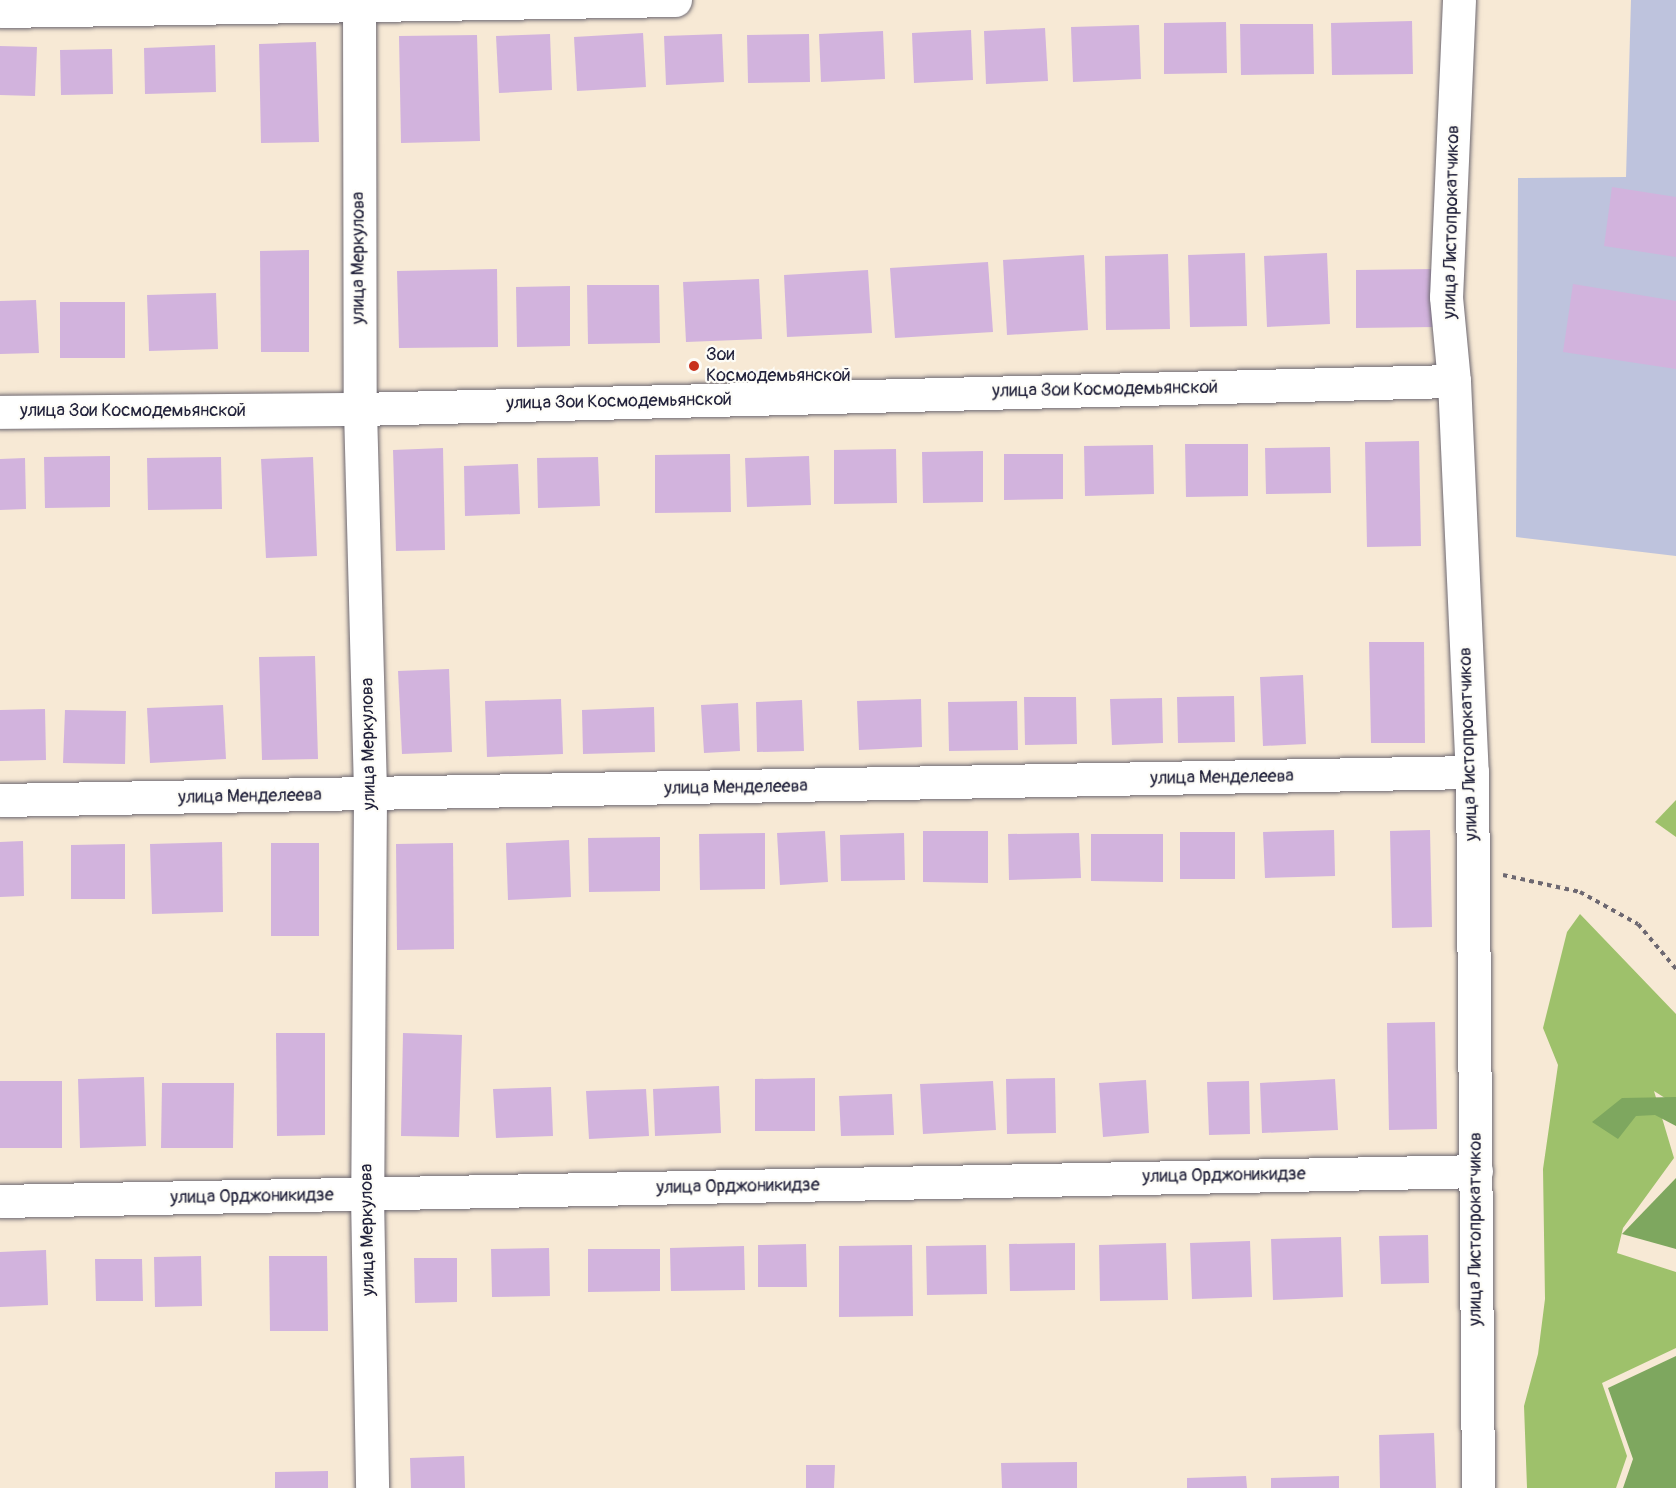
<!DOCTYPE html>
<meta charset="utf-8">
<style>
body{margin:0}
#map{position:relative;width:1676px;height:1488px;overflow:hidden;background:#f7e9d5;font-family:Pangolin,sans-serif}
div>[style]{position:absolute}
.industrial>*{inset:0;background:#bec3dd}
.green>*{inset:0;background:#9ec16b}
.forest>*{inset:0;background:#7ea75f}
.building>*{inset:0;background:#d2b3dd}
.path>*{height:4px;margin-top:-2px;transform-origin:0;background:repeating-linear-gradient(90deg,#6d6871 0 4.5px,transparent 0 9px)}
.roads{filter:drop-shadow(0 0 2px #6d6871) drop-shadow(0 0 2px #6d6871)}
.minor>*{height:33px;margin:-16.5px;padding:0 16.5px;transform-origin:16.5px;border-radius:16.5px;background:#fff}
.dots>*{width:16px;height:16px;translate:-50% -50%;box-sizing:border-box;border:3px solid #fdfcf7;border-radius:50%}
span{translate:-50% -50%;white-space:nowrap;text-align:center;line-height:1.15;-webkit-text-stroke:4.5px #fdfcf7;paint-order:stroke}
.street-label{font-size:18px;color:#22223b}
.poi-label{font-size:18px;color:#22223b}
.left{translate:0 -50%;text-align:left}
</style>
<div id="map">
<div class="industrial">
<div style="clip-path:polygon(1631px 0,1676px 0,1676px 556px,1516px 537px,1518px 178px,1626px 177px)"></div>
</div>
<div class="green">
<div style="clip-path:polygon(1676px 800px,1676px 837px,1655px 822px)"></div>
<div style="clip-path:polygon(1580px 914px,1676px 1014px,1676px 1105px,1654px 1091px,1674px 1158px,1623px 1228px,1617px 1253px,1676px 1272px,1676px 1348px,1602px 1383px,1627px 1456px,1616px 1488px,1527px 1488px,1524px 1406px,1538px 1354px,1545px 1299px,1543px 1169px,1558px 1065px,1543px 1028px,1567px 932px)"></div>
</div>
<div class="forest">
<div style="clip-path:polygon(1676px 1097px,1676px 1126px,1655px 1115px,1636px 1116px,1618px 1139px,1592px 1122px,1622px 1098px)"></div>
<div style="clip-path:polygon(1676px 1178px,1676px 1249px,1622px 1234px)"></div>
<div style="clip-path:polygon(1676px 1356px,1676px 1488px,1623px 1488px,1633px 1459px,1608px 1388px)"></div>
</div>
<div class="building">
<div style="clip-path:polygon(1412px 21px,1413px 74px,1332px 75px,1331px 23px)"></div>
<div style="clip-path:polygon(1226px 22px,1227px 73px,1164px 74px,1164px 23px)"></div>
<div style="clip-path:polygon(1240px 24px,1313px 24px,1314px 74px,1241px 75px)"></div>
<div style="clip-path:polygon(1139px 25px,1141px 79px,1073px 82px,1071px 27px)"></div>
<div style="clip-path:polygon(1045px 28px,1048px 81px,986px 84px,984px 31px)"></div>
<div style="clip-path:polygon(971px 30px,973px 80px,914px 83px,912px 33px)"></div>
<div style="clip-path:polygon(883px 31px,885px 79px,821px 82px,819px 34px)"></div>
<div style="clip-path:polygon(643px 33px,646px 87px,577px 91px,574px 37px)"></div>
<div style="clip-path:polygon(550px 34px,552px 90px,499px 93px,496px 36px)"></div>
<div style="clip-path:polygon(722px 34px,724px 82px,666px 85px,664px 36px)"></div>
<div style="clip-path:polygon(809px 34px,810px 82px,748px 83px,747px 35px)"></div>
<div style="clip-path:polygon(477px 35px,480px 141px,401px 143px,399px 36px)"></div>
<div style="clip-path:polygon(316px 42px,319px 142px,261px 143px,259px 44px)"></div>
<div style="clip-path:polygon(215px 45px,216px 92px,145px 94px,144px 48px)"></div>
<div style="clip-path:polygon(0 46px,37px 47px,35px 96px,0 95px)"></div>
<div style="clip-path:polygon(112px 49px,113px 94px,61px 95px,60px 50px)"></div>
<div style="clip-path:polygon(1612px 187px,1676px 197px,1676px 257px,1604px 246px)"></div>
<div style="clip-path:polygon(309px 250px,309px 352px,261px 352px,260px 251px)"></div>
<div style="clip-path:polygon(1245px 253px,1247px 326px,1190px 327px,1188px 255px)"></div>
<div style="clip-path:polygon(1327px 253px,1330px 324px,1267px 327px,1264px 256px)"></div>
<div style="clip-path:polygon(1168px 254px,1170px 329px,1106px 330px,1105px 256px)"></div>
<div style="clip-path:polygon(1084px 255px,1088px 330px,1007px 335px,1003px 260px)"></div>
<div style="clip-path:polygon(988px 262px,993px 332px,895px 338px,890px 268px)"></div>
<div style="clip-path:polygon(497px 269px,498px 347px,399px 348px,397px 271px)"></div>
<div style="clip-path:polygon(1433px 269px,1434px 327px,1356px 328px,1356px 270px)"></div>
<div style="clip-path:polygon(868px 270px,872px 333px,787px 337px,784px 275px)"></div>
<div style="clip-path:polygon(759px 279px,762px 339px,686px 342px,683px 282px)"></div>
<div style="clip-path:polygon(1573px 284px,1676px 301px,1676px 369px,1563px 352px)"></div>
<div style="clip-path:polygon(587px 285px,659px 285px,660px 343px,588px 344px)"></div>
<div style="clip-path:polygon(570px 286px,570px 346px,517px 347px,516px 287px)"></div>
<div style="clip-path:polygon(216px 293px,218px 349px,149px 351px,147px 295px)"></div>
<div style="clip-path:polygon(36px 300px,39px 353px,0 354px,0 301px)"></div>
<div style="clip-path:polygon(60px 302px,125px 302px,125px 358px,60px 358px)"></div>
<div style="clip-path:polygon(1419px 441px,1421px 546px,1367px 547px,1365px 442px)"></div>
<div style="clip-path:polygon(1185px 444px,1248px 444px,1248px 496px,1186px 497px)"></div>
<div style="clip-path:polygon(1153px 445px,1154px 494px,1085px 496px,1084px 446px)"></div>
<div style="clip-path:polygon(1330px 447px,1331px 493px,1266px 494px,1265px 448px)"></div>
<div style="clip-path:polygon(443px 448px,445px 550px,396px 551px,393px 450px)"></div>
<div style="clip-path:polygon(896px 449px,897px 503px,834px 504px,834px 450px)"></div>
<div style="clip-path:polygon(983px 451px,983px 502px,923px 503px,922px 452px)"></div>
<div style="clip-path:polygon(730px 454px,731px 512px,655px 513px,655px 455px)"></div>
<div style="clip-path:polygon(1004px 454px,1063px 454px,1063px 499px,1004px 500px)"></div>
<div style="clip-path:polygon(110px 456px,110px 507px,45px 508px,44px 457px)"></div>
<div style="clip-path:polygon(809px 456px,811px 505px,747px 507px,745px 458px)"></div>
<div style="clip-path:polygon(221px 457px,222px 509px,148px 510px,147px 458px)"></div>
<div style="clip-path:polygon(313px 457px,317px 556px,266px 558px,261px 459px)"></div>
<div style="clip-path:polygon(598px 457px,600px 506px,538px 508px,537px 458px)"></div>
<div style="clip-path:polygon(25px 458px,26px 509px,0 510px,0 459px)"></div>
<div style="clip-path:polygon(518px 464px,520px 514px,465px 516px,464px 466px)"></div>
<div style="clip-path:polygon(1369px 642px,1424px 642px,1425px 743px,1371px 743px)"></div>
<div style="clip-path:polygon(315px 656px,318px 759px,262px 760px,259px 657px)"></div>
<div style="clip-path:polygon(449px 669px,452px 752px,402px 754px,398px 671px)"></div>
<div style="clip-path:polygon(1303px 675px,1306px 744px,1263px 746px,1260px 677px)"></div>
<div style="clip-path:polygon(1234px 696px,1235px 742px,1178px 743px,1177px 697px)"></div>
<div style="clip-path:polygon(1024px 697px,1076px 697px,1077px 744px,1025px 745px)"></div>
<div style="clip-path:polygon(1162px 698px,1163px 743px,1112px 745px,1110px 699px)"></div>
<div style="clip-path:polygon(561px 699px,563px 754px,487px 757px,485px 701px)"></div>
<div style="clip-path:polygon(921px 699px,922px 747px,859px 750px,857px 701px)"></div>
<div style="clip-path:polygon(802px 700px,804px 751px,757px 752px,756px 702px)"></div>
<div style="clip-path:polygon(1017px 701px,1018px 750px,949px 751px,948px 702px)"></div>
<div style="clip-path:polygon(738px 703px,740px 751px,704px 753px,701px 705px)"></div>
<div style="clip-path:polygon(223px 705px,226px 759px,150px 763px,147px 708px)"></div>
<div style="clip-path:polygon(654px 707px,655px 752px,583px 754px,582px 710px)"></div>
<div style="clip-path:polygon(45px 709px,46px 760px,0 761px,0 710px)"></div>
<div style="clip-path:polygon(65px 710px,126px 711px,125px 764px,63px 763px)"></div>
<div style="clip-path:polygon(1334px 830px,1335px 876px,1265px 878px,1263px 832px)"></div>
<div style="clip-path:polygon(1430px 830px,1432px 927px,1392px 928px,1390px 831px)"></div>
<div style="clip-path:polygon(825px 831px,828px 882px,780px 885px,777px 833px)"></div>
<div style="clip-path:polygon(923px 831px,988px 831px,988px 883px,923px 882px)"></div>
<div style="clip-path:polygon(1180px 832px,1235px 832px,1235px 879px,1180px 879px)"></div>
<div style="clip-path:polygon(765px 833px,765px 889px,700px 890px,699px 834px)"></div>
<div style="clip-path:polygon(904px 833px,905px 880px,841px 881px,840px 835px)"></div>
<div style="clip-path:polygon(1079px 833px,1081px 878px,1009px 880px,1008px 834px)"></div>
<div style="clip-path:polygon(1091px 834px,1163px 834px,1163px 882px,1091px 881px)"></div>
<div style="clip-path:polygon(660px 837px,660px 891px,589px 892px,588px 838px)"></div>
<div style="clip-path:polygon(569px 840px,571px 897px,508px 900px,506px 843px)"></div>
<div style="clip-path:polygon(23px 841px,24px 896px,0 897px,0 842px)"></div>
<div style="clip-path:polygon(222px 842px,223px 912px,152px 914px,150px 844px)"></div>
<div style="clip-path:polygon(271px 843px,319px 843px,319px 936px,271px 936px)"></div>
<div style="clip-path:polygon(453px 843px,454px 949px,397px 950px,396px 844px)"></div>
<div style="clip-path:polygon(125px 844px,125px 899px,71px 899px,71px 845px)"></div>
<div style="clip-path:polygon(1435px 1022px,1437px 1129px,1389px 1130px,1387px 1023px)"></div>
<div style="clip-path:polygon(276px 1033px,325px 1033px,325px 1135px,277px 1136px)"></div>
<div style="clip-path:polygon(403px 1033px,462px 1035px,459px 1137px,401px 1136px)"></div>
<div style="clip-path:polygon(144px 1077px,146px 1146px,80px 1148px,78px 1079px)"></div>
<div style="clip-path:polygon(815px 1078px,815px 1131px,755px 1131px,755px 1079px)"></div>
<div style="clip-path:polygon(1055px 1078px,1056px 1133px,1007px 1134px,1006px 1079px)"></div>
<div style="clip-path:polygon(1335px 1079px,1338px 1130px,1262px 1133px,1260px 1083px)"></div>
<div style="clip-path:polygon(1146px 1080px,1149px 1133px,1103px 1137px,1099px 1083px)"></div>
<div style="clip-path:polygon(0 1081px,62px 1081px,62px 1148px,0 1148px)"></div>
<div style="clip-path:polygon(993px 1081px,996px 1130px,923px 1134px,920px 1084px)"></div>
<div style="clip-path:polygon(1249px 1081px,1250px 1134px,1209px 1135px,1207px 1082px)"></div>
<div style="clip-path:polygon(162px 1083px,234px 1083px,233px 1148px,161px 1148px)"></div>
<div style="clip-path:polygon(719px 1086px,721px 1133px,655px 1136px,653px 1089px)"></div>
<div style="clip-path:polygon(551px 1087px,553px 1136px,496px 1138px,493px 1089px)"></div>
<div style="clip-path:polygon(646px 1089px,649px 1136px,589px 1139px,586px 1091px)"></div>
<div style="clip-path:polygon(892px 1094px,894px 1135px,841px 1136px,839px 1096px)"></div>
<div style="clip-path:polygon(1428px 1235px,1429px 1283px,1381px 1284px,1379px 1236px)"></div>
<div style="clip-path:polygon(1341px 1237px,1343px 1297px,1273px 1300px,1271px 1239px)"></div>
<div style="clip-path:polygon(1250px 1241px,1252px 1297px,1192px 1299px,1190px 1243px)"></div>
<div style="clip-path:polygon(1075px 1243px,1075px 1290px,1010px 1291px,1009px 1244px)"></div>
<div style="clip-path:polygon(1166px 1243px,1168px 1300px,1100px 1301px,1099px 1245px)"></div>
<div style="clip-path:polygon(806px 1244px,807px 1287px,758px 1287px,758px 1245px)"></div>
<div style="clip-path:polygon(912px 1245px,913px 1316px,839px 1317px,839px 1246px)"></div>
<div style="clip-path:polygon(986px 1245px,987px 1294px,927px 1295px,926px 1246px)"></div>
<div style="clip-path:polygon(744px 1246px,745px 1290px,671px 1291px,670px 1248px)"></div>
<div style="clip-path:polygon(549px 1248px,550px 1296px,492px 1297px,491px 1249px)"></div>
<div style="clip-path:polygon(588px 1249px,660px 1249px,660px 1291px,588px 1292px)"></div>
<div style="clip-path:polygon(46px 1250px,48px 1305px,0 1307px,0 1252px)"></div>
<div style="clip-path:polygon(201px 1256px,202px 1306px,155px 1307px,154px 1257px)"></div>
<div style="clip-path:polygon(269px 1256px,327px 1256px,328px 1331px,270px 1331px)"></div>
<div style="clip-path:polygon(414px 1258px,457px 1258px,457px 1302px,415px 1303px)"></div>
<div style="clip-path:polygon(95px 1259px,142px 1259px,143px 1301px,96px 1301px)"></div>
<div style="clip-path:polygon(1434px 1433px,1436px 1488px,1380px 1488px,1379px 1435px)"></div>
<div style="clip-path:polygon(464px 1456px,465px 1488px,411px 1488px,410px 1458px)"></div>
<div style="clip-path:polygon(1077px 1462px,1077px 1488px,1002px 1488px,1001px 1463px)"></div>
<div style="clip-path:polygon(806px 1465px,835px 1465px,834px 1488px,806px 1488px)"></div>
<div style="clip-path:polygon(328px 1471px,328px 1488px,275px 1488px,275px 1472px)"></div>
<div style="clip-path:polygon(1246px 1476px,1247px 1488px,1187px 1488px,1187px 1478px)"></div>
<div style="clip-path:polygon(1339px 1476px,1339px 1488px,1271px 1488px,1271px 1478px)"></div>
</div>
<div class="path">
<div style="left:1503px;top:875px;width:79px;rotate:12.4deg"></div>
<div style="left:1580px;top:892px;width:66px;rotate:28.9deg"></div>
<div style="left:1638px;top:924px;width:59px;rotate:49.8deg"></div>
</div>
<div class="roads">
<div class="minor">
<div style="left:359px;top:0;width:409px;rotate:89.9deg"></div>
<div style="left:360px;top:409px;width:387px;rotate:88.5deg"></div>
<div style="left:370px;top:796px;width:399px;rotate:90.4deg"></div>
<div style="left:367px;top:1195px;width:293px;rotate:89deg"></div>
<div style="left:1459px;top:0;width:297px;rotate:92.5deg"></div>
<div style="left:1446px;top:297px;width:84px;rotate:84.6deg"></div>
<div style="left:1454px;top:381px;width:391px;rotate:87.4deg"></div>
<div style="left:1472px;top:772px;width:716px;rotate:89.52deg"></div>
<div style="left:0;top:11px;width:675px;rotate:-0.93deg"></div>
<div style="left:0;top:412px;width:360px;rotate:-0.5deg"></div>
<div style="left:360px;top:409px;width:1094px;rotate:-1.47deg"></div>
<div style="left:0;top:800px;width:1472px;rotate:-1.09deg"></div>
<div style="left:0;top:1201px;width:1476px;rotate:-1.16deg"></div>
</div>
</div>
<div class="dots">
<div style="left:694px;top:366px;background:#c8321e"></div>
</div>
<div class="street-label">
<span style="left:1452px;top:222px;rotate:-89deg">улица Листопрокатчиков</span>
<span style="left:359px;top:258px;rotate:-90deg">улица Меркулова</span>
<span style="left:1105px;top:390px;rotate:-1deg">улица Зои Космодемьянской</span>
<span style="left:619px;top:402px;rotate:-1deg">улица Зои Космодемьянской</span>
<span style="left:133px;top:411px">улица Зои Космодемьянской</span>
<span style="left:369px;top:744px;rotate:-91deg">улица Меркулова</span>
<span style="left:1469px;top:744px;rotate:-92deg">улица Листопрокатчиков</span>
<span style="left:1222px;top:778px;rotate:-1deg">улица Менделеева</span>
<span style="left:736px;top:788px;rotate:-1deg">улица Менделеева</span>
<span style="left:250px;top:797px;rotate:-1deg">улица Менделеева</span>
<span style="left:1224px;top:1176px;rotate:-1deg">улица Орджоникидзе</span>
<span style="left:738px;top:1187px;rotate:-1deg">улица Орджоникидзе</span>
<span style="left:252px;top:1197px;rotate:-1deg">улица Орджоникидзе</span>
<span style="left:1476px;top:1229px;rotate:-90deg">улица Листопрокатчиков</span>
<span style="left:368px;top:1230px;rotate:-91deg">улица Меркулова</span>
</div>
<div class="poi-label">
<span class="left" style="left:706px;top:366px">Зои<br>Космодемьянской</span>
</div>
</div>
